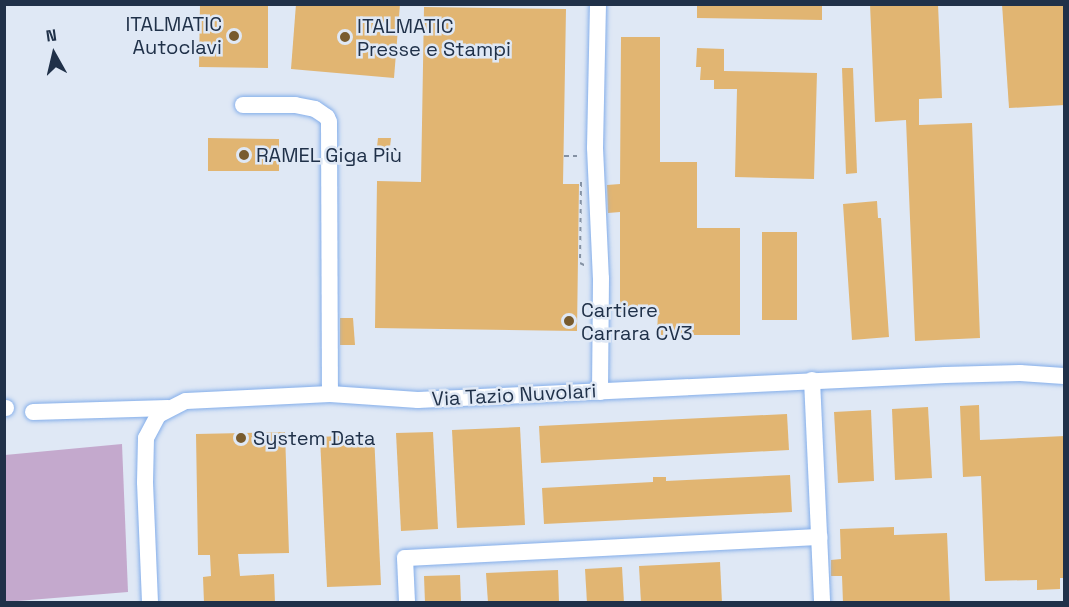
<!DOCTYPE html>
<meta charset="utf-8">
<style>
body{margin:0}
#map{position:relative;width:1069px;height:607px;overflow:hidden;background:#dfe8f5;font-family:"Space Grotesk",sans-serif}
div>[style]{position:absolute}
.green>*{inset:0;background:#c4a9cd}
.building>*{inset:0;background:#e1b572}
.path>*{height:2px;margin-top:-1px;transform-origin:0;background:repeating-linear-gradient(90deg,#8491a3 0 4.5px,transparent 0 9px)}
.roads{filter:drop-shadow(0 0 2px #84aeea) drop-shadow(0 0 2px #84aeea)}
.minor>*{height:16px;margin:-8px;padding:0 8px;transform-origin:8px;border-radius:8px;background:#fff}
.dots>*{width:16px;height:16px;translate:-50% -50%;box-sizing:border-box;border:3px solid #dfe8f5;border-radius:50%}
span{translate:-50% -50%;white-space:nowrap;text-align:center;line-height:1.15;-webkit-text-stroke:5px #dfe8f5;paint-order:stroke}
.poi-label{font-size:20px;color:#203149}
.right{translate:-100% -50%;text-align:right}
.left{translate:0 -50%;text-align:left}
.street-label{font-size:20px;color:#203149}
.frame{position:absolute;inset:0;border:6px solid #203149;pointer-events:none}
.north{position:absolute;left:24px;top:24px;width:60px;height:60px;-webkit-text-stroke:4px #dfe8f5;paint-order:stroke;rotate:352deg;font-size:16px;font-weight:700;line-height:24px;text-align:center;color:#203149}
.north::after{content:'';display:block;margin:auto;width:21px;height:27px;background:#203149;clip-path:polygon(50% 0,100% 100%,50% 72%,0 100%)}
</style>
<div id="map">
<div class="green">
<div style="clip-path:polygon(122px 444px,128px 592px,5px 602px,5px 455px)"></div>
</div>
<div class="building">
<div style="clip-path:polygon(200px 4px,268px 4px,268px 68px,199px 67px)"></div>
<div style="clip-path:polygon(296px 4px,400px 4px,394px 78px,291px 69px)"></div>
<div style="clip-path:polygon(697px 4px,822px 4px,822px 20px,697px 18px)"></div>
<div style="clip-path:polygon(870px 4px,938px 4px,942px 98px,919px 99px,919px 125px,972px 123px,980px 338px,915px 341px,906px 120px,875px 122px)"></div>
<div style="clip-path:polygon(1002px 4px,1065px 4px,1065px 105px,1009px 108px)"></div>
<div style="clip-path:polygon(424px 7px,566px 9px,563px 184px,579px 184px,577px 331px,375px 328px,377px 181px,421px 182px)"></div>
<div style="clip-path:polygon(621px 37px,660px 37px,660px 162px,697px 162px,697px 228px,740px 228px,740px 335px,657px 335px,658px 312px,620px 312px,620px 212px,608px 213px,607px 185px,620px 184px)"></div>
<div style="clip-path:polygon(697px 48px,724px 49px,724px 71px,817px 73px,814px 179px,735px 177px,737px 89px,714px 89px,714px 80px,700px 80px,701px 67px,696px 67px)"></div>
<div style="clip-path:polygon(842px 68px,853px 68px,857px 173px,846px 174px)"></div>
<div style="clip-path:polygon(208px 138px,279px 139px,279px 171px,208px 171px)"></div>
<div style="clip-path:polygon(378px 138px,391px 138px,390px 147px,377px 147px)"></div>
<div style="clip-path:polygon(877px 201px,878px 218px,881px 218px,889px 337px,852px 340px,843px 204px)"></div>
<div style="clip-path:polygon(762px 232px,797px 232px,797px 320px,762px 320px)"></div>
<div style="clip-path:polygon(340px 318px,353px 318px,355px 345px,340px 345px)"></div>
<div style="clip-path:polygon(979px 405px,980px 440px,1065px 436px,1065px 578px,1060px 578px,1060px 589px,1037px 590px,1037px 580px,985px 581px,981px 476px,963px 477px,960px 406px)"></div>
<div style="clip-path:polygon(928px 407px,932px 478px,895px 480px,892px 409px)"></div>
<div style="clip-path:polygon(871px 410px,874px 481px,838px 483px,834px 412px)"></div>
<div style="clip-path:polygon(787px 414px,789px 450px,541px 463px,539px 426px)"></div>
<div style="clip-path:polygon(520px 427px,525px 525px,457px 528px,452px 430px)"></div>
<div style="clip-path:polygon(285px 432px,289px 553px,238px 554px,240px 576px,274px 574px,275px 603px,204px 603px,203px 577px,211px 576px,210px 555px,198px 555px,196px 434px)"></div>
<div style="clip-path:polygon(433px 432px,438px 529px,401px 531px,396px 433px)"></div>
<div style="clip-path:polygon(374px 434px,381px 585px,327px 587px,320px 437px)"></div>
<div style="clip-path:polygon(790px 475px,792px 512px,544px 524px,542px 488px,653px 482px,653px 477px,666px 477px,666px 481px)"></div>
<div style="clip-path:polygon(894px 527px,894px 535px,947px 533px,950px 603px,843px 603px,842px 576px,831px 576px,831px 560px,841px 559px,840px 529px)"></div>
<div style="clip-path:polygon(720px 562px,722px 603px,641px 603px,639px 566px)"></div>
<div style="clip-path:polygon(622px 567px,624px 603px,587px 603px,585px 569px)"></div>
<div style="clip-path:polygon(558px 570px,559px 603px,488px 603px,486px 573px)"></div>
<div style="clip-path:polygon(460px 575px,461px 603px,425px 603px,424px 576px)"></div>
</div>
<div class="path">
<div style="left:564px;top:156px;width:18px"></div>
<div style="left:581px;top:182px;width:81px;rotate:90.7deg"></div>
<div style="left:580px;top:263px;width:7px;rotate:27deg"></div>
</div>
<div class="roads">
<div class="minor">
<div style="left:598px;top:4px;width:144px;rotate:91.2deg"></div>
<div style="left:595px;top:148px;width:130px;rotate:87.4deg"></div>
<div style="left:601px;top:278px;width:114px;rotate:90.5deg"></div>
<div style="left:243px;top:105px;width:52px"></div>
<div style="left:295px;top:105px;width:20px;rotate:11deg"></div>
<div style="left:315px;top:109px;width:14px;rotate:34deg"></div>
<div style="left:327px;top:117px;width:5px;rotate:68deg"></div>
<div style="left:329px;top:122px;width:272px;rotate:89.8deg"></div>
<div style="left:812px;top:380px;width:222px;rotate:87.4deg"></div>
<div style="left:4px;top:408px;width:2px"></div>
<div style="left:33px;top:412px;width:135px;rotate:-1.7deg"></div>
<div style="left:150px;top:602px;width:120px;rotate:-92.4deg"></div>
<div style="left:145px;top:482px;width:44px;rotate:-88.7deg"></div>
<div style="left:146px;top:438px;width:26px;rotate:-62deg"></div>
<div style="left:158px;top:415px;width:31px;rotate:-27deg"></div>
<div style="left:186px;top:401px;width:144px;rotate:-2.8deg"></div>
<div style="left:330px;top:394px;width:88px;rotate:3.9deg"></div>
<div style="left:418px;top:400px;width:528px;rotate:-2.72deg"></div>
<div style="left:945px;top:375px;width:75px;rotate:-1.5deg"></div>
<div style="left:1020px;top:373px;width:44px;rotate:3.9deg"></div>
<div style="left:407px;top:602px;width:44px;rotate:-92.6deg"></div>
<div style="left:405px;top:558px;width:415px;rotate:-2.9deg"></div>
</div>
</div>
<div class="dots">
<div style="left:234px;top:36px;background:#785b2e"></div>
<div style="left:345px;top:37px;background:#785b2e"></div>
<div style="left:244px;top:155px;background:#785b2e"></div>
<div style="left:569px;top:321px;background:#785b2e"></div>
<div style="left:241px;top:438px;background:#785b2e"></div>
</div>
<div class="poi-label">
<span class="right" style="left:222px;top:36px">ITALMATIC<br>Autoclavi</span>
<span class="left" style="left:357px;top:38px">ITALMATIC<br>Presse e Stampi</span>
<span class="left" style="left:256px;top:155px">RAMEL Giga Più</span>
<span class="left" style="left:581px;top:322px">Cartiere<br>Carrara CV3</span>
<span class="left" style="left:253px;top:438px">System Data</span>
</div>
<div class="street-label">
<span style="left:514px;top:395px;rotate:-3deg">Via Tazio Nuvolari</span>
</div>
<div class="frame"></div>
<div class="north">N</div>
</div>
